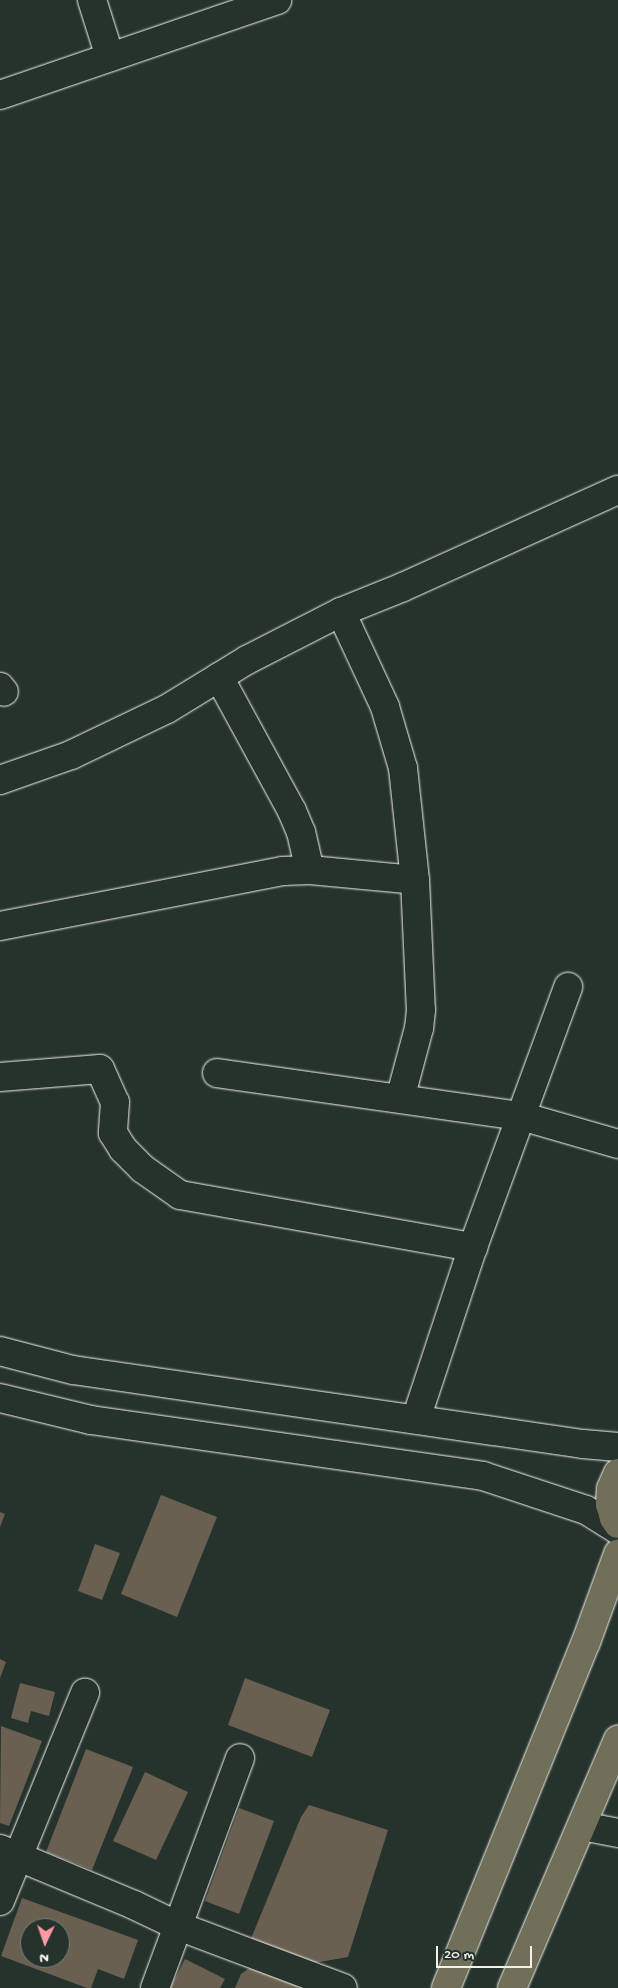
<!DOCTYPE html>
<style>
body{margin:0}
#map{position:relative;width:618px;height:1988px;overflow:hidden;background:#26332d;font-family:"Gochi Hand",sans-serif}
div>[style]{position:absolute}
.building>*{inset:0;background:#696052}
.roads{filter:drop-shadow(0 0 1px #f4f1e8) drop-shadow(0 0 1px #f4f1e8)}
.minor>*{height:28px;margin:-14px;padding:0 14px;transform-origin:14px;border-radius:14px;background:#26332d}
.secondary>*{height:28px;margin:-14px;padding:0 14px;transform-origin:14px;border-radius:14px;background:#26332d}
.primary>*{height:28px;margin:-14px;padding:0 14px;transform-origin:14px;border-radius:14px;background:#706f59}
span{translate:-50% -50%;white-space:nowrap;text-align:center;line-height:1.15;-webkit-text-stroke:5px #26332d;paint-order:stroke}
.north{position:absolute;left:20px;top:1918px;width:50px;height:50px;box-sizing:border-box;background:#26332d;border:1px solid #787f78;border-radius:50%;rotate:183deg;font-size:14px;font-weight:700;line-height:20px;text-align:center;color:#f4f1e8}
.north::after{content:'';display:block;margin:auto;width:18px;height:22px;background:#ff9aa2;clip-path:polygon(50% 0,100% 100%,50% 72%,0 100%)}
.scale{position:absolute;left:436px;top:1946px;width:96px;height:22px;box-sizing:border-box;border:2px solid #f4f1e8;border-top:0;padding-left:6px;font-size:15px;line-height:18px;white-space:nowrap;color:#f4f1e8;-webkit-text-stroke:4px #26332d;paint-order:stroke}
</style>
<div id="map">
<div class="building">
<div style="clip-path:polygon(161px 1495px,217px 1517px,177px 1617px,121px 1594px)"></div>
<div style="clip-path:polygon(0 1512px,5px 1514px,0 1527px)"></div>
<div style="clip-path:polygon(95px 1544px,120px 1553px,102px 1600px,78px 1591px)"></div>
<div style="clip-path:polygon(0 1659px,6px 1662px,0 1678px)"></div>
<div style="clip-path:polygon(245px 1678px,330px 1710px,312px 1757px,228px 1725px)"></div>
<div style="clip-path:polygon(20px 1683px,55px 1692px,49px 1716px,31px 1711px,28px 1723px,11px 1718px)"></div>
<div style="clip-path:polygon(1px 1726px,42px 1741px,9px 1826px,0 1823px)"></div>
<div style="clip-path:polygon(86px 1749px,133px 1767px,92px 1870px,46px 1852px)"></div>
<div style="clip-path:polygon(145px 1772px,188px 1792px,156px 1860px,113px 1841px)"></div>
<div style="clip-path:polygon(309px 1805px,388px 1830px,348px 1957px,308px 1964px,250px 1941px,301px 1817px)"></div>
<div style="clip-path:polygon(239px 1808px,274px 1821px,239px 1914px,205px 1901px)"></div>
<div style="clip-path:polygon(evenodd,22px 1898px,138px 1940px,124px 1979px,98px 1969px,91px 1988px,87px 1988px,1px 1956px,22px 1898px,30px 1928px,60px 1928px,60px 1958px,30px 1958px,30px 1928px)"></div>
<div style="clip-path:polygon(185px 1959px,225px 1979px,220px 1988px,170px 1988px)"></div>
<div style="clip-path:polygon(259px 1961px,323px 1988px,235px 1988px,241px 1974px)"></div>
</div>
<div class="roads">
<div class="minor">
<div style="left:92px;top:0;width:60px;rotate:72.5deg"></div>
<div style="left:0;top:95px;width:293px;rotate:-18.9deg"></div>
<div style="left:341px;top:612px;width:105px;rotate:65.1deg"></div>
<div style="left:385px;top:707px;width:64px;rotate:73.6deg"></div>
<div style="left:403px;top:768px;width:113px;rotate:83.9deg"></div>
<div style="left:415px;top:880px;width:130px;rotate:87.4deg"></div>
<div style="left:421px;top:1010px;width:18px;rotate:96deg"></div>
<div style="left:419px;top:1028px;width:73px;rotate:105deg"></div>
<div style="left:219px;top:677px;width:153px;rotate:61.4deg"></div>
<div style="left:292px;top:811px;width:23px;rotate:67deg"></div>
<div style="left:301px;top:832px;width:39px;rotate:77deg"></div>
<div style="left:0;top:687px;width:6px;rotate:51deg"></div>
<div style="left:0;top:780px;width:75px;rotate:-19.4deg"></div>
<div style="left:71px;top:755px;width:106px;rotate:-25.6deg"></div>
<div style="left:167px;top:709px;width:94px;rotate:-31.5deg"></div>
<div style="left:247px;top:660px;width:106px;rotate:-27.1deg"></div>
<div style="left:341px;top:612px;width:67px;rotate:-22deg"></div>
<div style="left:403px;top:587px;width:236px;rotate:-24.3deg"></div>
<div style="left:0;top:926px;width:288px;rotate:-11deg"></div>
<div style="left:283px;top:871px;width:27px;rotate:-2deg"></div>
<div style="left:310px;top:870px;width:105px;rotate:5.4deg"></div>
<div style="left:217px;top:1073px;width:307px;rotate:8.1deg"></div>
<div style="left:521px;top:1116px;width:101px;rotate:16.1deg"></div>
<div style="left:0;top:1077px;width:100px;rotate:-4.6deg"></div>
<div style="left:100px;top:1069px;width:36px;rotate:66deg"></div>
<div style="left:115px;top:1102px;width:31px;rotate:94deg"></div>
<div style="left:113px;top:1133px;width:19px;rotate:58deg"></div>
<div style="left:123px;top:1149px;width:28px;rotate:45deg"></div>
<div style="left:143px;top:1169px;width:45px;rotate:35.1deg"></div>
<div style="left:180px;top:1195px;width:298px;rotate:10.1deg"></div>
<div style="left:416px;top:1419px;width:181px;rotate:-71.7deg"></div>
<div style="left:473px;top:1247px;width:277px;rotate:-69.9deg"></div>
<div style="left:582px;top:1826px;width:37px;rotate:11deg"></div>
<div style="left:0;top:1849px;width:145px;rotate:22.7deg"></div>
<div style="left:134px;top:1905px;width:49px;rotate:25.5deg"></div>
<div style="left:178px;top:1926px;width:176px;rotate:20.6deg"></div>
<div style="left:0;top:1901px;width:225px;rotate:-67.8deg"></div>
<div style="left:155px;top:1988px;width:245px;rotate:-69.7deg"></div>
</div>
<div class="secondary">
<div style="left:0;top:1351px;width:75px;rotate:14.6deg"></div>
<div style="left:73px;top:1370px;width:515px;rotate:8.26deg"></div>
<div style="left:583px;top:1444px;width:35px;rotate:5deg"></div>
<div style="left:0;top:1398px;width:94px;rotate:13.6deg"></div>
<div style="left:91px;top:1420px;width:396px;rotate:8.1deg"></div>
<div style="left:483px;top:1476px;width:108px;rotate:18.3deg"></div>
<div style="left:586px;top:1510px;width:38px;rotate:32deg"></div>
</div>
<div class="primary">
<div style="left:618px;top:1473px;width:17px;rotate:114deg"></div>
<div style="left:611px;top:1489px;width:15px;rotate:94deg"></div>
<div style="left:610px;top:1504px;width:15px;rotate:74deg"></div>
<div style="left:614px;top:1518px;width:7px;rotate:56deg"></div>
<div style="left:446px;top:1988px;width:373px;rotate:-68deg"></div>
<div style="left:586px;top:1642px;width:94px;rotate:-70deg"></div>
<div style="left:512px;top:1988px;width:270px;rotate:-66.9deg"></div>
</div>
</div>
<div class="north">N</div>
<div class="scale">20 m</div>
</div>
